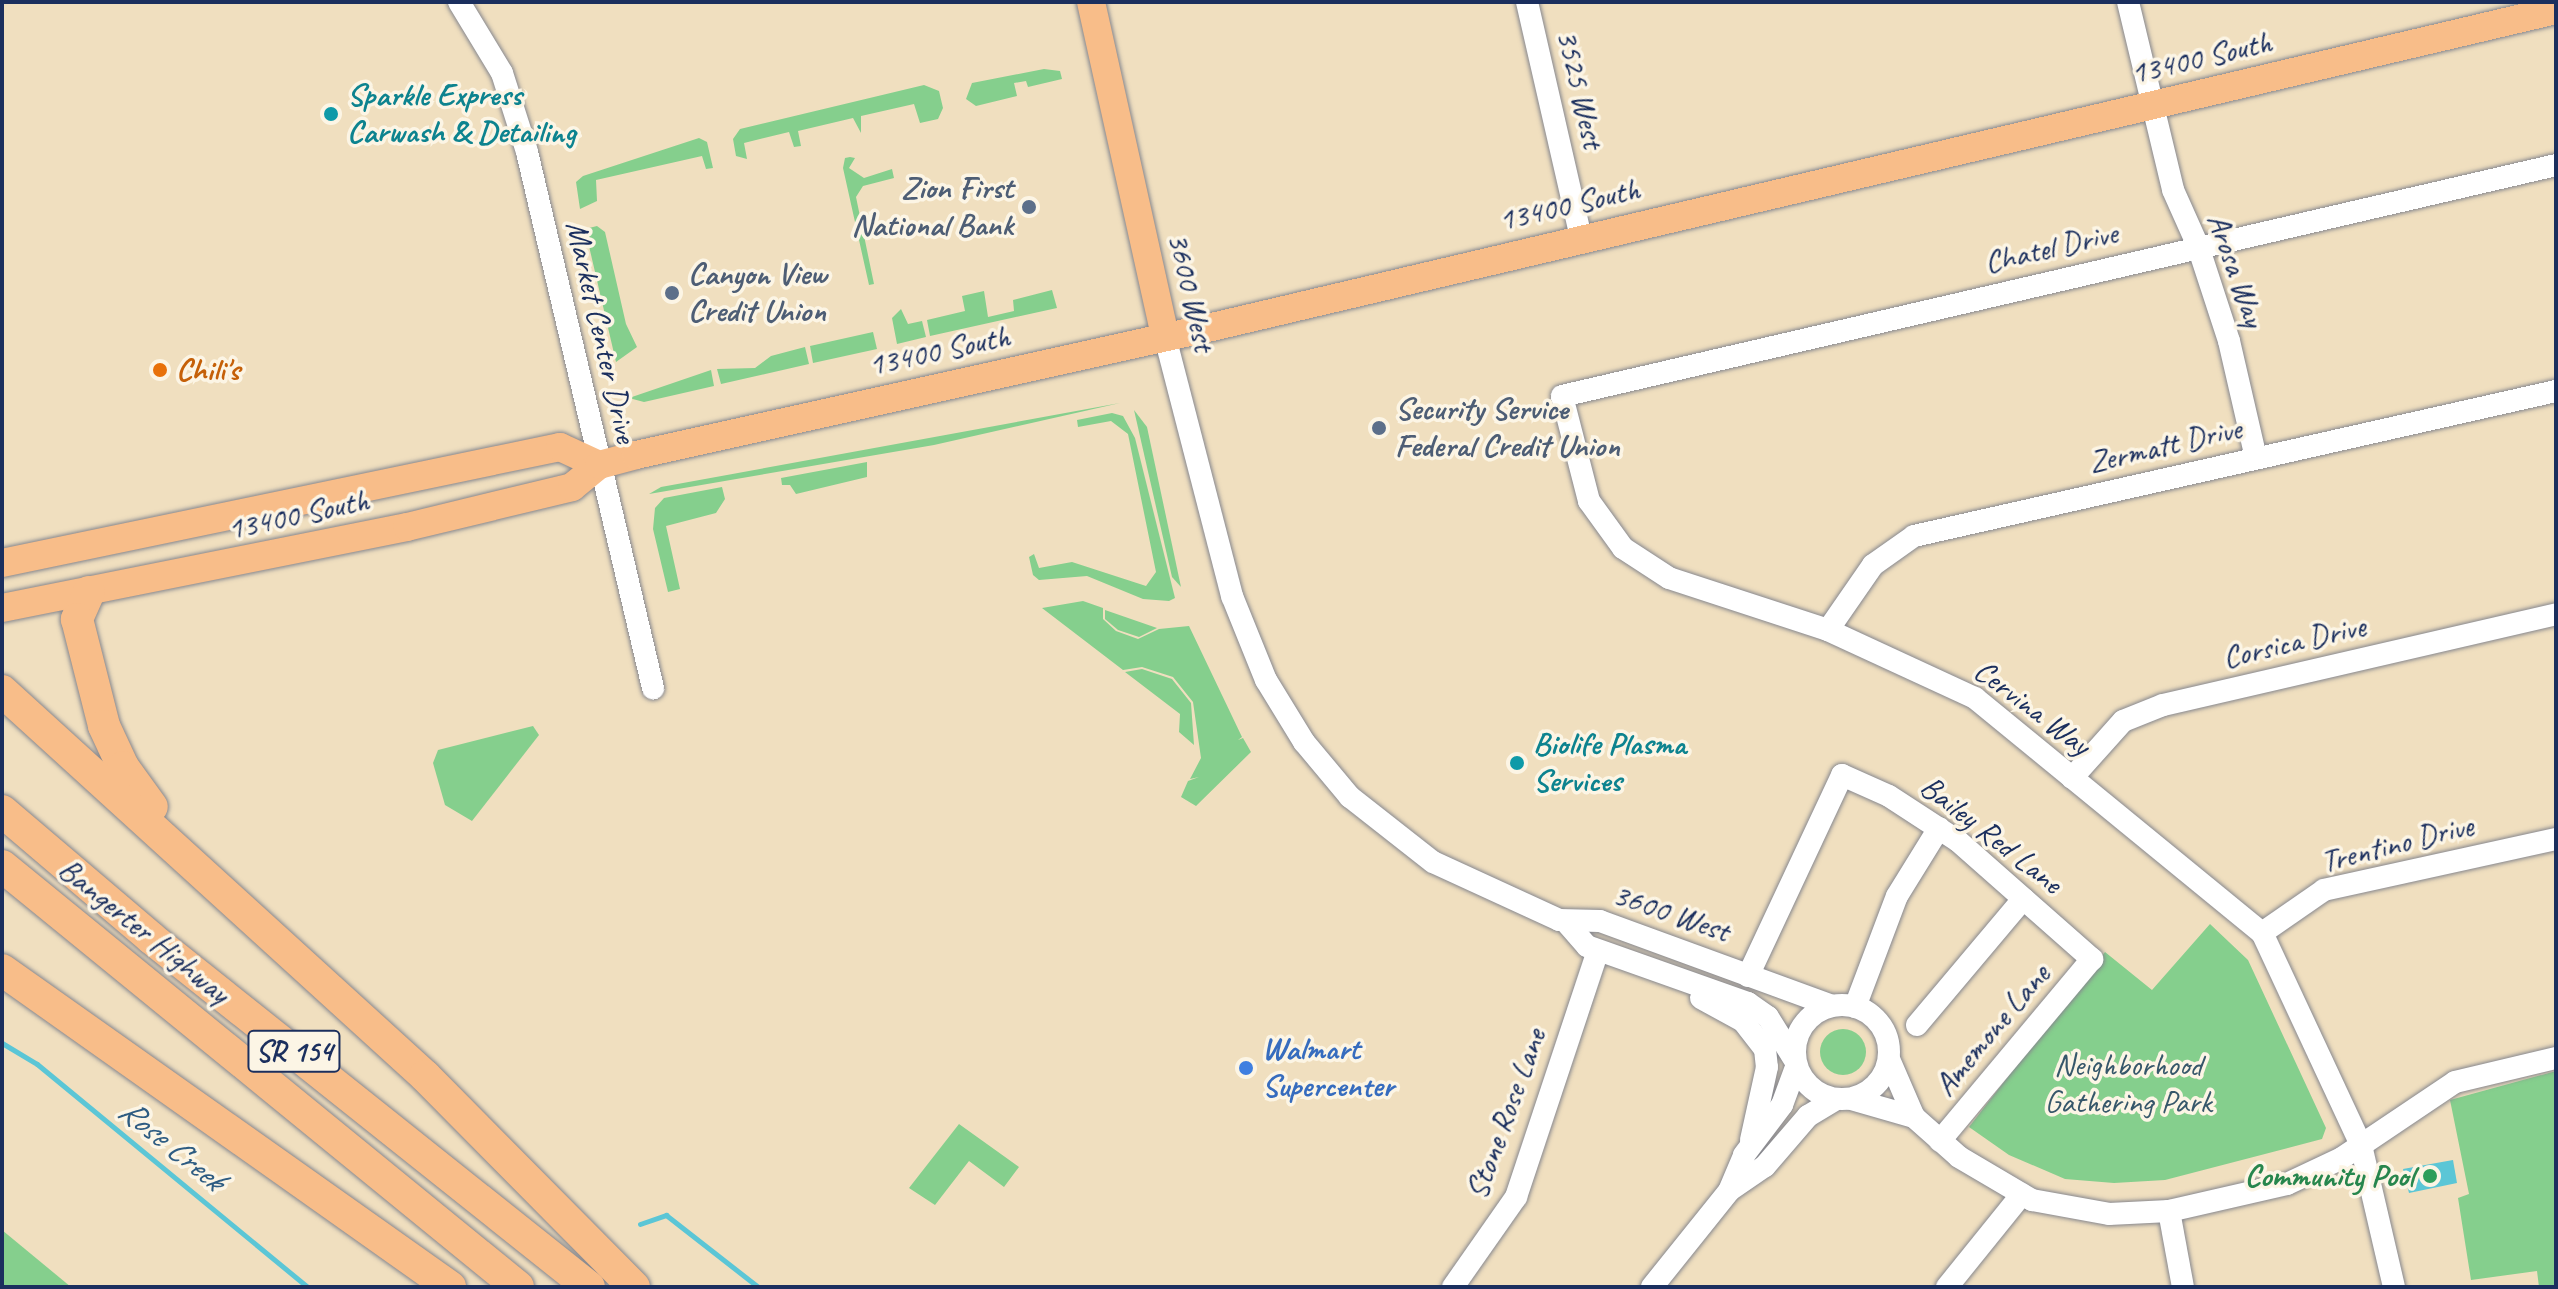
<!DOCTYPE html>
<style>
body{margin:0}
#map{position:relative;width:2558px;height:1289px;overflow:hidden;background:#f0dfbf;font-family:Caveat,sans-serif}
div>[style]{position:absolute}
.green>*{inset:0;background:#85cf8d}
.round{border-radius:50%}
.water>*{inset:0;background:#5bc6d6}
.stream>*{height:5px;margin:-2.5px;padding:0 2.5px;transform-origin:2.5px;border-radius:2.5px;background:#5bc6d6}
.roads{filter:drop-shadow(0 0 2px #86878e) drop-shadow(0 0 2px #86878e)}
.minor>*{height:22px;margin:-11px;padding:0 11px;transform-origin:11px;border-radius:11px;background:#fff}
.minor>.ring{margin:-11px;padding:0;box-sizing:content-box;background:none;border:22px solid #fff;border-radius:50%}
.major>*{height:28px;margin:-14px;padding:0 14px;transform-origin:14px;border-radius:14px;background:#f8bd89}
.highway>*{height:32px;margin:-16px;padding:0 16px;transform-origin:16px;border-radius:16px;background:#f8bd89}
.dots>*{width:22px;height:22px;translate:-50% -50%;box-sizing:border-box;border:4px solid #fcf5e5;border-radius:50%}
span{translate:-50% -50%;white-space:nowrap;text-align:center;line-height:1.15;-webkit-text-stroke:7px #fcf5e5;paint-order:stroke}
.shield-label span{padding:2px 6px;background:#fcf5e5;border:2px solid;border-radius:6px;-webkit-text-stroke-width:0}
.shield-label{font-size:30px;color:#1b2f5e;font-weight:700}
.street-label{font-size:32px;color:#1b2f5e}
.culture-label{font-size:32px;color:#0d838f;font-weight:700}
.left{translate:0 -50%;text-align:left}
.service-label{font-size:32px;color:#4e5e75;font-weight:700}
.right{translate:-100% -50%;text-align:right}
.food-label{font-size:32px;color:#c56008;font-weight:700}
.shop-label{font-size:32px;color:#366cbe;font-weight:700}
.park-label{font-size:32px;color:#36576a}
.leisure-label{font-size:32px;color:#27864d;font-weight:700}
.water-label{font-size:34px;color:#2e5c82;font-style:italic}
.frame{position:absolute;inset:0;border:4px solid #1b2f5e;pointer-events:none}
</style>
<div id="map">
<div class="green">
<div style="clip-path:polygon(1044px 69px,1060px 71px,1062px 79px,1028px 87px,1026px 81px,1014px 83px,1017px 96px,976px 106px,966px 99px,972px 83px)"></div>
<div style="clip-path:polygon(924px 85px,939px 91px,943px 108px,938px 119px,920px 123px,914px 104px,861px 116px,861px 133px,853px 118px,798px 131px,801px 146px,794px 147px,789px 132px,744px 143px,747px 159px,736px 156px,733px 139px,740px 129px)"></div>
<div style="clip-path:polygon(699px 138px,707px 142px,713px 168px,706px 169px,702px 156px,596px 180px,597px 201px,580px 209px,576px 182px,583px 176px)"></div>
<div style="clip-path:polygon(850px 157px,855px 158px,849px 168px,864px 178px,892px 169px,894px 178px,863px 186px,856px 197px,874px 284px,869px 285px,843px 168px,845px 158px)"></div>
<div style="clip-path:polygon(597px 226px,605px 232px,626px 324px,637px 347px,616px 362px,585px 229px)"></div>
<div style="clip-path:polygon(1052px 290px,1057px 308px,930px 336px,927px 320px,965px 311px,962px 296px,984px 291px,988px 317px,1014px 311px,1013px 300px)"></div>
<div style="clip-path:polygon(901px 309px,908px 324px,922px 321px,926px 337px,897px 344px,892px 318px)"></div>
<div style="clip-path:polygon(873px 332px,877px 349px,813px 363px,810px 346px)"></div>
<div style="clip-path:polygon(805px 347px,809px 364px,721px 384px,717px 369px,755px 368px,771px 356px)"></div>
<div style="clip-path:polygon(711px 370px,714px 386px,644px 402px,629px 398px)"></div>
<div style="clip-path:polygon(1120px 403px,934px 445px,649px 494px,661px 487px)"></div>
<div style="clip-path:polygon(1134px 410px,1147px 427px,1181px 587px,1172px 577px)"></div>
<div style="clip-path:polygon(1112px 413px,1123px 416px,1135px 438px,1175px 598px,1169px 601px,1143px 599px,1087px 576px,1039px 580px,1033px 575px,1029px 557px,1034px 554px,1039px 568px,1072px 562px,1146px 586px,1156px 572px,1128px 434px,1111px 421px,1078px 427px,1077px 420px)"></div>
<div style="clip-path:polygon(867px 462px,867px 477px,796px 494px,790px 485px,782px 485px,781px 478px)"></div>
<div style="clip-path:polygon(722px 487px,725px 499px,716px 513px,666px 526px,680px 589px,668px 592px,653px 529px,655px 508px,664px 498px)"></div>
<div style="clip-path:polygon(1083px 601px,1103px 608px,1103px 619px,1116px 631px,1138px 639px,1159px 629px,1189px 626px,1242px 737px,1238px 740px,1243px 738px,1251px 752px,1196px 806px,1181px 797px,1188px 781px,1199px 777px,1190px 779px,1201px 758px,1193px 702px,1173px 677px,1142px 667px,1123px 670px,1042px 608px)"></div>
<div style="clip-path:polygon(1105px 610px,1157px 628px,1139px 637px,1118px 630px,1105px 619px)"></div>
<div style="clip-path:polygon(1142px 669px,1172px 679px,1191px 703px,1194px 745px,1179px 732px,1180px 714px,1125px 672px)"></div>
<div style="clip-path:polygon(533px 726px,539px 735px,472px 821px,445px 805px,433px 763px,438px 750px)"></div>
<div style="clip-path:polygon(2210px 924px,2248px 960px,2326px 1128px,2322px 1139px,2165px 1180px,2114px 1183px,2065px 1179px,2009px 1155px,1969px 1127px,2105px 952px,2152px 990px)"></div>
<div class="round" style="left:1820px;top:1029px;width:46px;height:46px"></div>
<div style="clip-path:polygon(2556px 1071px,2556px 1287px,2539px 1287px,2537px 1271px,2471px 1280px,2458px 1198px,2469px 1194px,2450px 1100px)"></div>
<div style="clip-path:polygon(959px 1124px,1019px 1167px,1004px 1187px,969px 1161px,935px 1205px,909px 1188px)"></div>
<div style="clip-path:polygon(2px 1230px,71px 1287px,2px 1287px)"></div>
</div>
<div class="water">
<div style="clip-path:polygon(2453px 1160px,2457px 1183px,2409px 1193px,2403px 1169px)"></div>
</div>
<div class="stream">
<div style="left:2px;top:1043px;width:41px;rotate:31deg"></div>
<div style="left:37px;top:1064px;width:351px;rotate:39.5deg"></div>
<div style="left:640px;top:1224px;width:28px;rotate:-19deg"></div>
<div style="left:666px;top:1215px;width:117px;rotate:38deg"></div>
</div>
<div class="roads">
<div class="minor">
<div style="left:459px;top:2px;width:83px;rotate:58.8deg"></div>
<div style="left:502px;top:73px;width:83px;rotate:72.4deg"></div>
<div style="left:527px;top:152px;width:551px;rotate:76.77deg"></div>
<div style="left:1527px;top:2px;width:241px;rotate:77.1deg"></div>
<div style="left:2128px;top:2px;width:193px;rotate:76.5deg"></div>
<div style="left:2173px;top:190px;width:61px;rotate:65.9deg"></div>
<div style="left:2198px;top:246px;width:100px;rotate:71.9deg"></div>
<div style="left:2229px;top:341px;width:120px;rotate:77deg"></div>
<div style="left:1165px;top:337px;width:268px;rotate:75.5deg"></div>
<div style="left:1232px;top:596px;width:91px;rotate:68deg"></div>
<div style="left:1266px;top:680px;width:73px;rotate:58.5deg"></div>
<div style="left:1304px;top:742px;width:72px;rotate:50.1deg"></div>
<div style="left:1350px;top:797px;width:105px;rotate:38.1deg"></div>
<div style="left:1433px;top:862px;width:139px;rotate:24.7deg"></div>
<div style="left:1559px;top:920px;width:41px;rotate:1.4deg"></div>
<div style="left:1600px;top:921px;width:247px;rotate:20.1deg"></div>
<div style="left:1828px;top:630px;width:79px;rotate:-55.3deg"></div>
<div style="left:1873px;top:565px;width:50px;rotate:-35.3deg"></div>
<div style="left:1914px;top:536px;width:658px;rotate:-12.73deg"></div>
<div style="left:2072px;top:778px;width:76px;rotate:-48.2deg"></div>
<div style="left:2123px;top:721px;width:43px;rotate:-21.8deg"></div>
<div style="left:2163px;top:705px;width:403px;rotate:-13deg"></div>
<div style="left:1566px;top:922px;width:32px;rotate:49deg"></div>
<div style="left:1587px;top:946px;width:171px;rotate:19.5deg"></div>
<div style="left:1748px;top:1003px;width:24px;rotate:35deg"></div>
<div style="left:1768px;top:1017px;width:49px;rotate:58.2deg"></div>
<div style="left:2262px;top:933px;width:75px;rotate:-34.7deg"></div>
<div style="left:2324px;top:890px;width:238px;rotate:-12.4deg"></div>
<div style="left:1748px;top:976px;width:222px;rotate:-64.9deg"></div>
<div style="left:1842px;top:775px;width:51px;rotate:24.1deg"></div>
<div style="left:1889px;top:796px;width:82px;rotate:33.1deg"></div>
<div style="left:1958px;top:841px;width:179px;rotate:41.4deg"></div>
<div style="left:2092px;top:959px;width:237px;rotate:129.9deg"></div>
<div style="left:1701px;top:998px;width:48px;rotate:28.7deg"></div>
<div style="left:1743px;top:1021px;width:36px;rotate:52deg"></div>
<div style="left:1765px;top:1049px;width:18px;rotate:84deg"></div>
<div style="left:1767px;top:1067px;width:75px;rotate:102.4deg"></div>
<div class="ring" style="left:1795px;top:1005px;width:72px;height:72px"></div>
<div style="left:1855px;top:1007px;width:119px;rotate:-69.3deg"></div>
<div style="left:1897px;top:896px;width:80px;rotate:-58.3deg"></div>
<div style="left:1917px;top:1025px;width:165px;rotate:-49.9deg"></div>
<div style="left:1889px;top:1059px;width:63px;rotate:66.7deg"></div>
<div style="left:1851px;top:1099px;width:66px;rotate:15.9deg"></div>
<div style="left:1914px;top:1117px;width:60px;rotate:41.6deg"></div>
<div style="left:1959px;top:1157px;width:85px;rotate:30.5deg"></div>
<div style="left:2032px;top:1200px;width:78px;rotate:10.3deg"></div>
<div style="left:2109px;top:1214px;width:60px;rotate:-2.9deg"></div>
<div style="left:2169px;top:1211px;width:121px;rotate:-12.9deg"></div>
<div style="left:2287px;top:1184px;width:61px;rotate:-25.3deg"></div>
<div style="left:2342px;top:1158px;width:136px;rotate:-33.9deg"></div>
<div style="left:2455px;top:1082px;width:104px;rotate:-13.4deg"></div>
<div style="left:1730px;top:1190px;width:42px;rotate:-34.4deg"></div>
<div style="left:1765px;top:1166px;width:66px;rotate:-49.3deg"></div>
<div style="left:1808px;top:1116px;width:33px;rotate:-31deg"></div>
<div style="left:2169px;top:1211px;width:77px;rotate:79.6deg"></div>
<div style="left:1453px;top:1287px;width:110px;rotate:-55deg"></div>
<div style="left:1516px;top:1197px;width:259px;rotate:-71.6deg"></div>
<div style="left:1652px;top:1287px;width:123px;rotate:-51.3deg"></div>
<div style="left:1729px;top:1191px;width:39px;rotate:-67deg"></div>
<div style="left:1744px;top:1155px;width:63px;rotate:-52.8deg"></div>
<div style="left:1782px;top:1105px;width:40px;rotate:-69.8deg"></div>
<div style="left:1947px;top:1287px;width:119px;rotate:-51.1deg"></div>
<div style="left:2394px;top:1287px;width:146px;rotate:-103.1deg"></div>
<div style="left:2361px;top:1145px;width:234px;rotate:-115deg"></div>
<div style="left:2262px;top:933px;width:371px;rotate:-140.7deg"></div>
<div style="left:1975px;top:698px;width:162px;rotate:-155.2deg"></div>
<div style="left:1828px;top:630px;width:167px;rotate:-161.9deg"></div>
<div style="left:1669px;top:578px;width:55px;rotate:-146.9deg"></div>
<div style="left:1623px;top:548px;width:58px;rotate:-125.9deg"></div>
<div style="left:1589px;top:501px;width:108px;rotate:-104.4deg"></div>
<div style="left:1562px;top:396px;width:1020px;rotate:-13.08deg"></div>
</div>
<div class="major">
<div style="left:1091px;top:2px;width:343px;rotate:77.5deg"></div>
<div style="left:2px;top:563px;width:570px;rotate:-11.74deg"></div>
<div style="left:560px;top:447px;width:43px;rotate:24.8deg"></div>
<div style="left:2px;top:608px;width:413px;rotate:-11.3deg"></div>
<div style="left:407px;top:527px;width:170px;rotate:-13.6deg"></div>
<div style="left:572px;top:487px;width:35px;rotate:-39deg"></div>
<div style="left:599px;top:465px;width:38px;rotate:-15deg"></div>
<div style="left:636px;top:455px;width:590px;rotate:-12.53deg"></div>
<div style="left:1212px;top:327px;width:1381px;rotate:-13.27deg"></div>
</div>
<div class="highway">
<div style="left:89px;top:592px;width:30px;rotate:114deg"></div>
<div style="left:77px;top:619px;width:110px;rotate:75.8deg"></div>
<div style="left:104px;top:726px;width:45px;rotate:65.1deg"></div>
<div style="left:123px;top:767px;width:49px;rotate:54.1deg"></div>
<div style="left:2px;top:691px;width:572px;rotate:42.31deg"></div>
<div style="left:425px;top:1076px;width:297px;rotate:45.3deg"></div>
<div style="left:2px;top:811px;width:196px;rotate:40.4deg"></div>
<div style="left:151px;top:938px;width:560px;rotate:38.55deg"></div>
<div style="left:2px;top:866px;width:666px;rotate:39.21deg"></div>
<div style="left:2px;top:970px;width:549px;rotate:35.28deg"></div>
</div>
</div>
<div class="dots">
<div style="left:331px;top:114px;background:#0f9aa8"></div>
<div style="left:1029px;top:207px;background:#5c6f8a"></div>
<div style="left:672px;top:293px;background:#5c6f8a"></div>
<div style="left:160px;top:370px;background:#e8710a"></div>
<div style="left:1379px;top:428px;background:#5c6f8a"></div>
<div style="left:1517px;top:763px;background:#0f9aa8"></div>
<div style="left:1246px;top:1068px;background:#3f7fe0"></div>
<div style="left:2430px;top:1176px;background:#2e9e5b"></div>
</div>
<div class="shield-label">
<span style="left:294px;top:1051px">SR 154</span>
</div>
<div class="street-label">
<span style="left:2201px;top:58px;rotate:-13deg">13400 South</span>
<span style="left:1580px;top:89px;rotate:77deg">3525 West</span>
<span style="left:1569px;top:205px;rotate:-13deg">13400 South</span>
<span style="left:2051px;top:248px;rotate:-13deg">Chatel Drive</span>
<span style="left:2236px;top:270px;rotate:71deg">Arosa Way</span>
<span style="left:1191px;top:292px;rotate:77deg">3600 West</span>
<span style="left:601px;top:332px;rotate:77deg">Market Center Drive</span>
<span style="left:939px;top:351px;rotate:-12deg">13400 South</span>
<span style="left:2165px;top:446px;rotate:-13deg">Zermatt Drive</span>
<span style="left:298px;top:515px;rotate:-12deg">13400 South</span>
<span style="left:2294px;top:642px;rotate:-13deg">Corsica Drive</span>
<span style="left:2032px;top:708px;rotate:37deg">Cervina Way</span>
<span style="left:1991px;top:835px;rotate:38deg">Bailey Red Lane</span>
<span style="left:2397px;top:844px;rotate:-14deg">Trentino Drive</span>
<span style="left:1671px;top:913px;rotate:19deg">3600 West</span>
<span style="left:144px;top:931px;rotate:39deg">Bangerter Highway</span>
<span style="left:1992px;top:1030px;rotate:-50deg">Amemone Lane</span>
<span style="left:1506px;top:1114px;rotate:-70deg">Stone Rose Lane</span>
</div>
<div class="culture-label">
<span class="left" style="left:347px;top:114px">Sparkle Express<br>Carwash &amp; Detailing</span>
<span class="left" style="left:1533px;top:763px">Biolife Plasma<br>Services</span>
</div>
<div class="service-label">
<span class="right" style="left:1013px;top:207px">Zion First<br>National Bank</span>
<span class="left" style="left:688px;top:293px">Canyon View<br>Credit Union</span>
<span class="left" style="left:1395px;top:428px">Security Service<br>Federal Credit Union</span>
</div>
<div class="food-label">
<span class="left" style="left:176px;top:370px">Chili's</span>
</div>
<div class="shop-label">
<span class="left" style="left:1262px;top:1068px">Walmart<br>Supercenter</span>
</div>
<div class="park-label">
<span style="left:2128px;top:1084px">Neighborhood<br>Gathering Park</span>
</div>
<div class="leisure-label">
<span class="right" style="left:2414px;top:1176px">Community Pool</span>
</div>
<div class="water-label">
<span style="left:172px;top:1144px;rotate:39deg">Rose Creek</span>
</div>
<div class="frame"></div>
</div>
